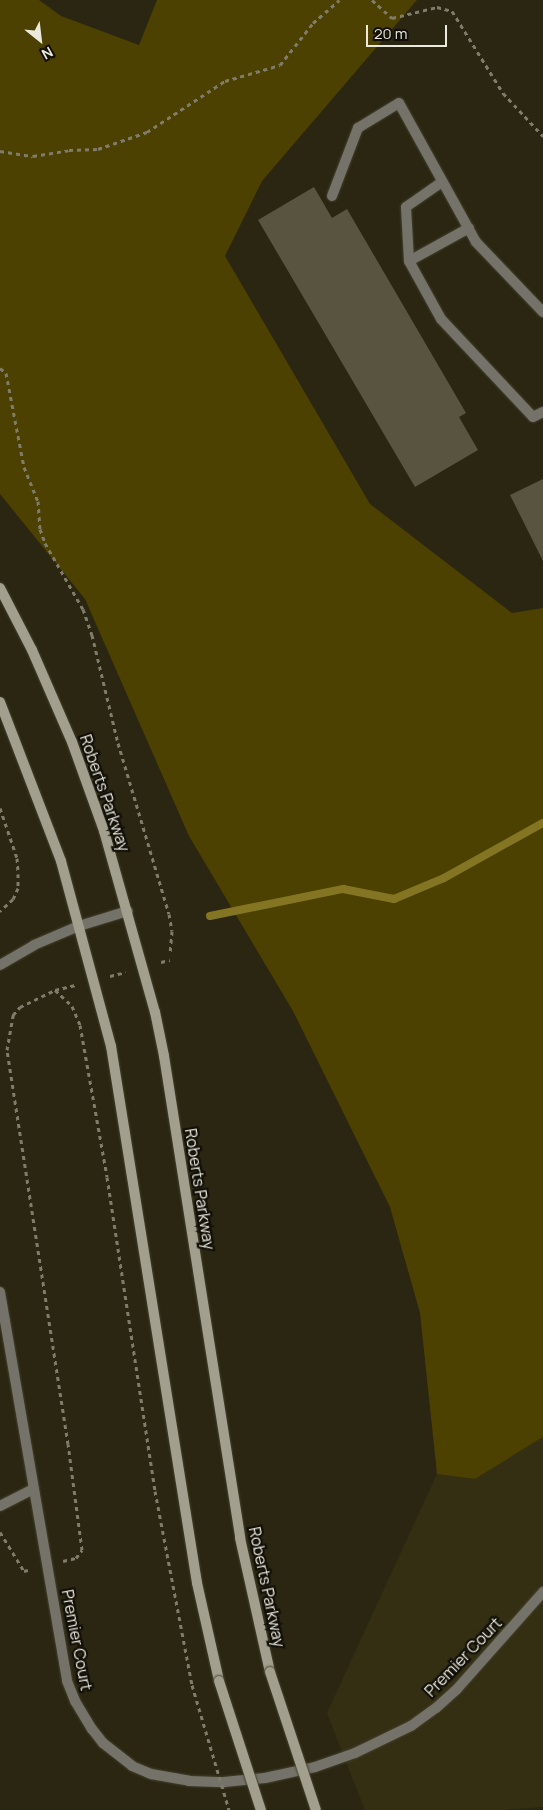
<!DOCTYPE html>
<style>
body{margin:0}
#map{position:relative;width:543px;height:1810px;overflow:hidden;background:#2a2612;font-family:Manrope,sans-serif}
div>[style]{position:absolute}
.built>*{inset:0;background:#342f13}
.green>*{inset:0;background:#4c4100}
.stream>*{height:8px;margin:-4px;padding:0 4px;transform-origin:4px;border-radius:4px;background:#847523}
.building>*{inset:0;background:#59543f}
.path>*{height:3px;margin-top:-1.5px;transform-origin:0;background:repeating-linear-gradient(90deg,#7f7c6b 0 4px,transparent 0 8px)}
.roads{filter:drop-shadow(0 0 1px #45412e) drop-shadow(0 0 1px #45412e)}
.lane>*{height:10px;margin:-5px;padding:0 5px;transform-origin:5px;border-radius:5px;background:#757369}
.street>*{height:10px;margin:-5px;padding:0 5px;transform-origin:5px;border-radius:5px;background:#757369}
.secondary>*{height:10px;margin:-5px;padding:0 5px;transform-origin:5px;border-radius:5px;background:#a29f8f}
.path-bridge>*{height:3px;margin-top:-1.5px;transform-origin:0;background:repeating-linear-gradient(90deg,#7f7c6b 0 4px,transparent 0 8px)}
.bridges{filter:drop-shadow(0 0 1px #45412e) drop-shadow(0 0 1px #45412e)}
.secondary-bridge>*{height:10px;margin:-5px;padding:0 5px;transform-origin:5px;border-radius:5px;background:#a29f8f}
span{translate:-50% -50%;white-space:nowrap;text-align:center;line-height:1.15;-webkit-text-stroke:4.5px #110f07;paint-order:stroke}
.street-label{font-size:16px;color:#ebe8dc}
.north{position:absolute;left:15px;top:15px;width:50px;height:50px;-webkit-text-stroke:4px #110f07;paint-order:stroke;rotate:151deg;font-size:14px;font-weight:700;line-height:20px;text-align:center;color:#ebe8dc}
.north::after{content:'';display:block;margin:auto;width:18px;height:22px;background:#ebe8dc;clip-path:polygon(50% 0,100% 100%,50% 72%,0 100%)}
.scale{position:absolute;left:366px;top:25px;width:81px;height:22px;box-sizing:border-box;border:2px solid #ebe8dc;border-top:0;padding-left:6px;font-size:15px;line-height:18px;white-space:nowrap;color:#ebe8dc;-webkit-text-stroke:4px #110f07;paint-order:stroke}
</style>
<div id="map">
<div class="built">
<div style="clip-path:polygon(543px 1437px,543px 1807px,501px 1810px,365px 1810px,327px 1713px,437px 1474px,475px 1479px)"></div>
</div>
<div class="green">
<div style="clip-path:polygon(0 0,39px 0,61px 16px,139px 45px,157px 0,417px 0,262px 181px,225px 256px,370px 504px,512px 613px,543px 608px,543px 1437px,475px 1479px,437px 1474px,420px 1313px,390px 1207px,293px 1011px,189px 836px,85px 599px,0 494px)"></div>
</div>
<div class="stream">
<div style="left:210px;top:916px;width:136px;rotate:-11.5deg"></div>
<div style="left:343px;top:889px;width:52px;rotate:11.1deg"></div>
<div style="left:394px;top:899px;width:54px;rotate:-22.8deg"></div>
<div style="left:444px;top:878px;width:113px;rotate:-29.1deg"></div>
</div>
<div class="building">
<div style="clip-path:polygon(314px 187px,332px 218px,347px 209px,466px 413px,459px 417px,478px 450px,415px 487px,258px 220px)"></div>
<div style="clip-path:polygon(543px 479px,543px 561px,510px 495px)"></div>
</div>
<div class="path">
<div style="left:372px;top:0;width:27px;rotate:42deg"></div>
<div style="left:392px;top:18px;width:46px;rotate:-13.7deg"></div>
<div style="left:437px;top:7px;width:16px;rotate:15deg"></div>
<div style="left:452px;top:11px;width:97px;rotate:58.1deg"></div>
<div style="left:503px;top:93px;width:59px;rotate:47.1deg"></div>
<div style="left:0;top:151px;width:33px;rotate:9deg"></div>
<div style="left:33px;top:156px;width:36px;rotate:-9deg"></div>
<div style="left:69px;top:150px;width:29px;rotate:-2deg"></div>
<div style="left:98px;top:149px;width:52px;rotate:-19.1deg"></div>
<div style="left:147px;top:132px;width:93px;rotate:-33.2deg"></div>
<div style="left:225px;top:81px;width:57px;rotate:-16.2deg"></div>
<div style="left:280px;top:65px;width:53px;rotate:-51.8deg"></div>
<div style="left:313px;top:23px;width:35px;rotate:-41deg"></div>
<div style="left:0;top:368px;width:8px;rotate:40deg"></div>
<div style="left:6px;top:373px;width:96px;rotate:79.2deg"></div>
<div style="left:24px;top:467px;width:37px;rotate:68deg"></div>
<div style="left:38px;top:501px;width:28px;rotate:86deg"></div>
<div style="left:40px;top:529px;width:15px;rotate:70deg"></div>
<div style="left:45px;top:543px;width:76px;rotate:60.1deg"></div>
<div style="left:83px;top:609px;width:28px;rotate:71deg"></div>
<div style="left:92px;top:635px;width:111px;rotate:76.5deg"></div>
<div style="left:118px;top:743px;width:178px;rotate:73.4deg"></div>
<div style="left:169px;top:914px;width:17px;rotate:80deg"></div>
<div style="left:172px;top:931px;width:22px;rotate:95deg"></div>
<div style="left:0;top:808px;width:53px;rotate:71.2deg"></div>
<div style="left:17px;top:858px;width:16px;rotate:86deg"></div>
<div style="left:18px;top:874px;width:14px;rotate:90deg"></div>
<div style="left:18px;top:888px;width:12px;rotate:114deg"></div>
<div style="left:13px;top:899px;width:18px;rotate:137deg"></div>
<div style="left:161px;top:962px;width:9px;rotate:-13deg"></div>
<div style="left:110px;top:976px;width:16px;rotate:-14deg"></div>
<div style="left:55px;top:990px;width:21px;rotate:-14deg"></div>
<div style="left:0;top:1532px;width:46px;rotate:58.4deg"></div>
<div style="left:24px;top:1571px;width:4px;rotate:-14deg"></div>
<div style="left:63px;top:1561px;width:13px;rotate:-13deg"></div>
<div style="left:76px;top:1558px;width:10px;rotate:-53deg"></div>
<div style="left:82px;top:1550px;width:107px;rotate:-97.5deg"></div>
<div style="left:68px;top:1444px;width:399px;rotate:-98.8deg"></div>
<div style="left:7px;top:1050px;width:36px;rotate:-80deg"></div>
<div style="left:13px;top:1015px;width:11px;rotate:-49deg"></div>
<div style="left:20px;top:1007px;width:39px;rotate:-26deg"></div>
<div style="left:55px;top:990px;width:23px;rotate:43deg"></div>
<div style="left:72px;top:1006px;width:21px;rotate:67deg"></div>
<div style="left:80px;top:1025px;width:154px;rotate:79.9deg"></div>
<div style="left:107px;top:1177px;width:318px;rotate:81.3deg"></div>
<div style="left:155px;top:1491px;width:197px;rotate:79.2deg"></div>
</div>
<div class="roads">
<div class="lane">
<div style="left:0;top:1506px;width:38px;rotate:-27deg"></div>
</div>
<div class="street">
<div style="left:332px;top:196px;width:73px;rotate:-69.1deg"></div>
<div style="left:358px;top:128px;width:48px;rotate:-31.4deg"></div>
<div style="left:399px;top:103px;width:159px;rotate:61deg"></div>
<div style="left:476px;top:242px;width:97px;rotate:46.3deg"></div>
<div style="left:469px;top:228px;width:68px;rotate:151.2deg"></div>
<div style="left:409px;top:261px;width:66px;rotate:61.1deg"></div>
<div style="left:441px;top:319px;width:134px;rotate:46.8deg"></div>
<div style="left:533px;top:417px;width:11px;rotate:-27deg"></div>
<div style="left:409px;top:261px;width:54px;rotate:-93.2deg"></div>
<div style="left:406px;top:207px;width:44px;rotate:-34.8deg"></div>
<div style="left:0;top:965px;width:39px;rotate:-30deg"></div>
<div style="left:34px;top:945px;width:49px;rotate:-22.9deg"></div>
<div style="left:79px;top:926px;width:51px;rotate:-17deg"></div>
<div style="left:0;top:1292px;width:395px;rotate:80.2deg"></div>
<div style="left:67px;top:1681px;width:22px;rotate:68deg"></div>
<div style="left:75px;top:1701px;width:33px;rotate:59deg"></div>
<div style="left:92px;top:1729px;width:18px;rotate:52deg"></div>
<div style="left:103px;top:1743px;width:37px;rotate:38deg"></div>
<div style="left:132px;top:1766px;width:21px;rotate:23deg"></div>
<div style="left:151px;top:1774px;width:39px;rotate:10deg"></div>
<div style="left:189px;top:1781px;width:35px;rotate:2deg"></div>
<div style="left:224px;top:1782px;width:41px;rotate:-5.6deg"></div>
<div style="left:265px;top:1778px;width:51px;rotate:-12.4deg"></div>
<div style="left:315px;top:1767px;width:42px;rotate:-19.3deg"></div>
<div style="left:355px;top:1753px;width:62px;rotate:-25.7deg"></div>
<div style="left:411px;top:1726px;width:31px;rotate:-36deg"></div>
<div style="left:436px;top:1708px;width:28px;rotate:-42deg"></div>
<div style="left:457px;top:1689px;width:130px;rotate:-48.4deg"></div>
</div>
<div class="secondary">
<div style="left:0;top:588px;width:70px;rotate:62.7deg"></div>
<div style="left:32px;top:650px;width:100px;rotate:66.5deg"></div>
<div style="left:72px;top:742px;width:95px;rotate:70.2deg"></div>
<div style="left:104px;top:831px;width:188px;rotate:74.3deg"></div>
<div style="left:155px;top:1012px;width:45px;rotate:78.4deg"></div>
<div style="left:164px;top:1056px;width:488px;rotate:81deg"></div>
<div style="left:240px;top:1538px;width:137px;rotate:77.4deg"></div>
<div style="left:0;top:702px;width:170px;rotate:69deg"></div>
<div style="left:61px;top:861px;width:192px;rotate:74.9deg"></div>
<div style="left:111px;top:1046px;width:544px;rotate:80.9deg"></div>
<div style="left:197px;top:1583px;width:100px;rotate:77.3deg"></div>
</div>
</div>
<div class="path-bridge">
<div style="left:192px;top:1685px;width:130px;rotate:73.5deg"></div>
</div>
<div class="bridges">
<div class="secondary-bridge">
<div style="left:270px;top:1672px;width:145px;rotate:71.6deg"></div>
<div style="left:219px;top:1681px;width:136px;rotate:72deg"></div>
</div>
</div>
<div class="street-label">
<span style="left:105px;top:793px;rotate:71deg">Roberts Parkway</span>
<span style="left:200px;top:1189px;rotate:81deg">Roberts Parkway</span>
<span style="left:267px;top:1587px;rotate:78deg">Roberts Parkway</span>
<span style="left:77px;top:1640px;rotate:79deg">Premier Court</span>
<span style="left:463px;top:1657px;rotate:-46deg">Premier Court</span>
</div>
<div class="north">N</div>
<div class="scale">20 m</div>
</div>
